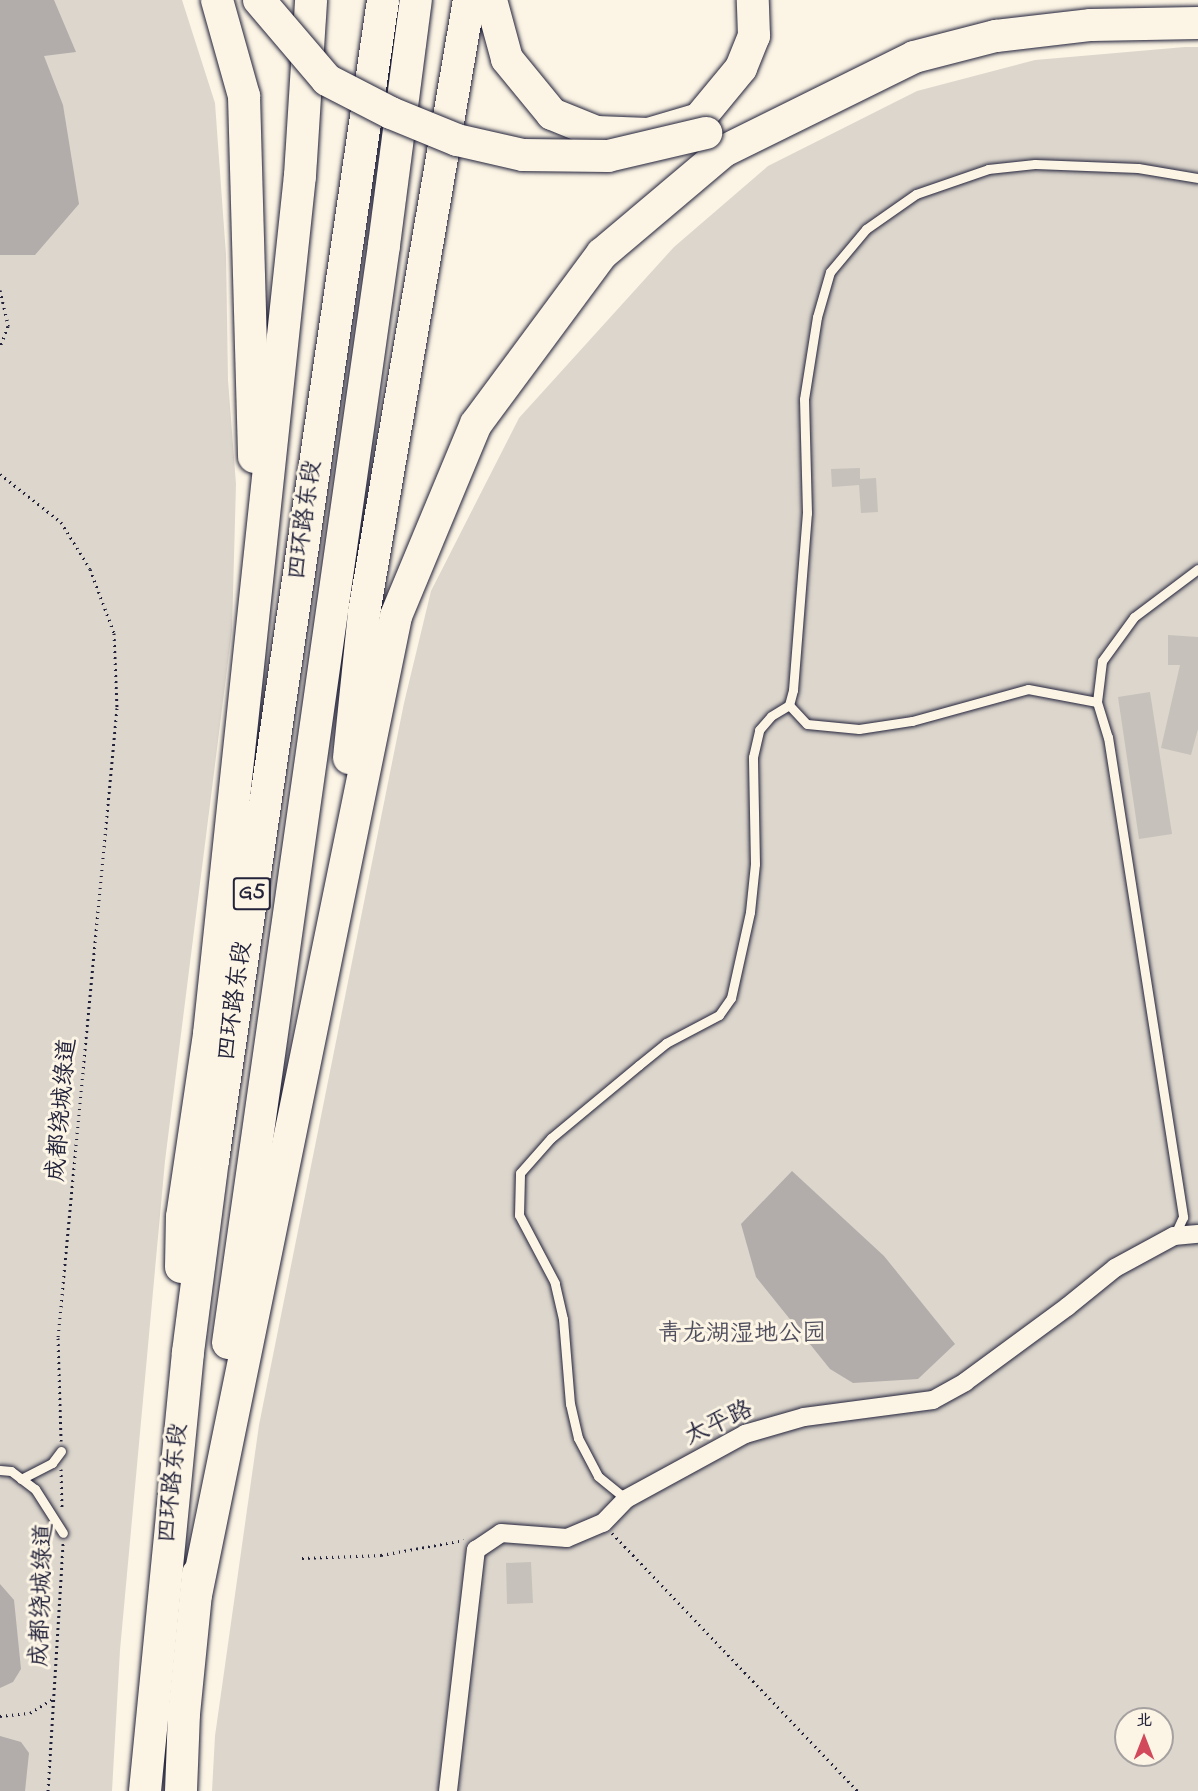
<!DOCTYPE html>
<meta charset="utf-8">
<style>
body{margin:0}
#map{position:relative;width:1198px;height:1791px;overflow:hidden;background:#fcf5e5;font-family:"Indie Flower","LXGW WenKai TC",sans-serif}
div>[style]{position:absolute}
.green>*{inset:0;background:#dcd6cc}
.water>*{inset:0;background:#b2adab}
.building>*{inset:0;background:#c6c1bb}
.path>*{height:3px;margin-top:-1.5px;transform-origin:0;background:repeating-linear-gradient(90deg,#22223b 0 1.5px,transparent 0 6px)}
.roads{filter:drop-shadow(0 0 2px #22223b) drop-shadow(0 0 2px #22223b)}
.service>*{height:9px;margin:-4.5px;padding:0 4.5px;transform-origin:4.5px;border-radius:4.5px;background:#fcf5e5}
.minor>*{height:18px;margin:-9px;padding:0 9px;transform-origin:9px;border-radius:9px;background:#fcf5e5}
.motorway>*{height:32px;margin:-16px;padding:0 16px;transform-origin:16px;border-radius:16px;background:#fcf5e5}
.bridges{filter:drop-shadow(0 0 2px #22223b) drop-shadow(0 0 2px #22223b)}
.motorway-bridge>*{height:32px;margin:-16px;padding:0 16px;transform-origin:16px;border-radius:16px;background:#fcf5e5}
span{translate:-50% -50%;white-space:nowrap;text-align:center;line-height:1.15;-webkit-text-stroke:6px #fcf5e5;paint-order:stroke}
.shield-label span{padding:2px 4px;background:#fcf5e5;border:2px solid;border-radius:4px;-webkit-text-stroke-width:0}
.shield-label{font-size:22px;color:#22223b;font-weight:700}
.street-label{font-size:24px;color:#22223b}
.park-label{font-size:24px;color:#504f5f}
.north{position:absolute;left:1114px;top:1707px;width:60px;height:60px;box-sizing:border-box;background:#fcf5e5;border:2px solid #a5a1a1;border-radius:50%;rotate:0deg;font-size:16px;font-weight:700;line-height:24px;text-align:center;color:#22223b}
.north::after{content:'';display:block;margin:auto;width:21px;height:27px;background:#d1495b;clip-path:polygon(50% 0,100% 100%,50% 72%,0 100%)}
</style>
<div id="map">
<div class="green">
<div style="clip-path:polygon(0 0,182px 0,215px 103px,226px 255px,228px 380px,236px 484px,232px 630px,165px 1161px,120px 1650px,112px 1791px,0 1791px)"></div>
<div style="clip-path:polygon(evenodd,1185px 47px,1198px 47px,1198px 1791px,212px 1791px,215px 1736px,259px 1425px,404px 703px,431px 591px,519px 418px,674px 247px,768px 166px,917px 91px,1035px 60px,1185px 47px,1126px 1719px,1162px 1719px,1162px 1755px,1126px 1755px,1126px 1719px)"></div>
</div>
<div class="water">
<div style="clip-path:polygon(0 0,54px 0,76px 52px,44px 56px,63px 105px,79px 204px,35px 255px,0 255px)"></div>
<div style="clip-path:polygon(792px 1171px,884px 1256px,955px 1344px,918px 1379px,853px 1383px,830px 1369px,756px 1277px,741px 1224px)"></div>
<div style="clip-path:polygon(0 1584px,14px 1600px,21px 1669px,13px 1682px,0 1688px)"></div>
<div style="clip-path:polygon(0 1736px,21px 1742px,29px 1753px,25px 1791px,0 1791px)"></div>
</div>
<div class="building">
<div style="clip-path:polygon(860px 468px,860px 479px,876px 478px,878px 512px,861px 513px,859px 485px,832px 487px,831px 469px)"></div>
<div style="clip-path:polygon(1168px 635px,1198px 637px,1198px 729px,1191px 755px,1161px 748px,1180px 665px,1168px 665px)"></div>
<div style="clip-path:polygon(1150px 692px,1172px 834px,1139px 839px,1118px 697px)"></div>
<div style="clip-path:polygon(531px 1562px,533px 1603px,507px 1604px,506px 1563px)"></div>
</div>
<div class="path">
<div style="left:0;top:290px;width:37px;rotate:77deg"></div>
<div style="left:8px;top:326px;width:22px;rotate:111deg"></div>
<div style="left:0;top:474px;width:78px;rotate:38.2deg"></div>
<div style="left:61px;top:522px;width:55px;rotate:58.3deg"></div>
<div style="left:90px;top:569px;width:68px;rotate:69.4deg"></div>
<div style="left:114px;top:633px;width:75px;rotate:87.7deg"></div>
<div style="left:117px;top:708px;width:633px;rotate:95.35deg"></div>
<div style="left:58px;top:1338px;width:103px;rotate:88.3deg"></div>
<div style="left:61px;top:1469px;width:41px;rotate:88.6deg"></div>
<div style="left:612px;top:1533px;width:356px;rotate:46.4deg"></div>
<div style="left:302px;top:1558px;width:79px;rotate:-2.2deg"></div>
<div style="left:381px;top:1555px;width:84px;rotate:-10.2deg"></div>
<div style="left:0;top:1716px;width:30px;rotate:-6deg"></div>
<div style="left:30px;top:1713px;width:28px;rotate:-32deg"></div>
<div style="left:48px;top:1791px;width:248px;rotate:-86.5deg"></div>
</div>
<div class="roads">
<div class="service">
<div style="left:1097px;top:702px;width:41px;rotate:-83deg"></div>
<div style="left:1102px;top:661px;width:54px;rotate:-54deg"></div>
<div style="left:1134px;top:617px;width:80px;rotate:-36.9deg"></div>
<div style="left:789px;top:705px;width:26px;rotate:47deg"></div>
<div style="left:807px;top:724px;width:52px;rotate:5.5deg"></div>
<div style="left:859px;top:729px;width:54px;rotate:-8.6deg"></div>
<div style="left:912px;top:721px;width:120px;rotate:-15.4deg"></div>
<div style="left:1028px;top:689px;width:70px;rotate:10.7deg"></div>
<div style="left:1097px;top:702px;width:37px;rotate:73deg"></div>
<div style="left:1108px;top:737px;width:486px;rotate:81.1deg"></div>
<div style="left:1183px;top:1217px;width:21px;rotate:115deg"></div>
<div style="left:0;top:1470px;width:11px;rotate:5deg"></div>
<div style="left:11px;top:1471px;width:30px;rotate:37deg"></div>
<div style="left:35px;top:1489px;width:52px;rotate:57.5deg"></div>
<div style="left:21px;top:1479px;width:35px;rotate:-27deg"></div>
<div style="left:52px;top:1463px;width:15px;rotate:-53deg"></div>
<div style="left:626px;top:1499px;width:36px;rotate:-141deg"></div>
<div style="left:598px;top:1476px;width:43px;rotate:-117.8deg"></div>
<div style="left:578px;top:1438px;width:35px;rotate:-103deg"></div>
<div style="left:570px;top:1404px;width:85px;rotate:-94.7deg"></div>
<div style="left:563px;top:1319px;width:37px;rotate:-103deg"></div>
<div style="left:555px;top:1283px;width:77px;rotate:-117.9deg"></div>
<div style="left:519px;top:1215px;width:42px;rotate:-88.6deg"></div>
<div style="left:520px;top:1173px;width:47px;rotate:-48.5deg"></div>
<div style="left:551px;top:1138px;width:114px;rotate:-39.7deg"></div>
<div style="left:639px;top:1065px;width:35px;rotate:-39deg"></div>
<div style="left:666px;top:1043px;width:60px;rotate:-27.8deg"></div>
<div style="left:719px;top:1015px;width:21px;rotate:-55deg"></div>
<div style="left:731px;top:998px;width:88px;rotate:-77.5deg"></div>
<div style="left:750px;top:912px;width:48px;rotate:-84.1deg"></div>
<div style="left:755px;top:864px;width:107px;rotate:-91.1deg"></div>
<div style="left:753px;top:757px;width:28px;rotate:-77deg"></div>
<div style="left:759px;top:730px;width:18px;rotate:-49deg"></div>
<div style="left:771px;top:716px;width:21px;rotate:-31deg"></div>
<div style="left:789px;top:705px;width:16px;rotate:-75deg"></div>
<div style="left:793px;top:690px;width:178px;rotate:-85.5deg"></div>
<div style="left:807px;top:513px;width:114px;rotate:-91.5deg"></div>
<div style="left:804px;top:399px;width:83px;rotate:-81deg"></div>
<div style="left:817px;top:317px;width:47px;rotate:-73.9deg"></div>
<div style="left:830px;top:272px;width:56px;rotate:-50.1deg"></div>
<div style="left:866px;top:229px;width:61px;rotate:-35deg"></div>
<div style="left:916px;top:194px;width:76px;rotate:-19.1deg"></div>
<div style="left:988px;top:169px;width:47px;rotate:-6.1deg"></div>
<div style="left:1035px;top:164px;width:103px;rotate:2.2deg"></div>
<div style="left:1138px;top:168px;width:61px;rotate:9.5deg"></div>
</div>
<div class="minor">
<div style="left:448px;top:1791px;width:243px;rotate:-83.4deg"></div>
<div style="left:476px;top:1550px;width:30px;rotate:-34deg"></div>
<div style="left:501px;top:1533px;width:66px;rotate:4.3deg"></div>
<div style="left:567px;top:1538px;width:39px;rotate:-23deg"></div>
<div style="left:603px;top:1523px;width:33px;rotate:-46deg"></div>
<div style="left:626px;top:1499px;width:136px;rotate:-28.6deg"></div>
<div style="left:745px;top:1434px;width:61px;rotate:-16.1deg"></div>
<div style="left:804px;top:1417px;width:130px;rotate:-7.5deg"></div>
<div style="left:933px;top:1400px;width:37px;rotate:-29deg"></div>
<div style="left:965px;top:1382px;width:127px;rotate:-36.3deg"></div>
<div style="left:1067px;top:1307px;width:62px;rotate:-39.1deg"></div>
<div style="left:1115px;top:1268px;width:67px;rotate:-28.5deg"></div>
<div style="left:1174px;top:1236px;width:24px;rotate:-5deg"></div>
</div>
<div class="motorway">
<div style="left:217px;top:0;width:100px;rotate:74.3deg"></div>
<div style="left:244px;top:96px;width:361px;rotate:88.4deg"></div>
<div style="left:491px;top:0;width:61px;rotate:74.8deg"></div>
<div style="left:507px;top:59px;width:71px;rotate:50.7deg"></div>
<div style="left:552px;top:114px;width:48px;rotate:22.2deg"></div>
<div style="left:596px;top:132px;width:52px;rotate:2.2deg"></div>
<div style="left:648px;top:134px;width:53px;rotate:-16.4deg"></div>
<div style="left:699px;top:119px;width:66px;rotate:-50.5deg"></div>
<div style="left:741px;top:68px;width:35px;rotate:-68deg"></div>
<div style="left:754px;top:36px;width:36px;rotate:-92deg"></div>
<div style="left:349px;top:758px;width:146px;rotate:-84.1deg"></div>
<div style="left:364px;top:613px;width:622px;rotate:-80.28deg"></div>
<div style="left:181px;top:1267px;width:50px;rotate:-88.9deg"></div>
<div style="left:182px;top:1217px;width:185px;rotate:-81.6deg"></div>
<div style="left:209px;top:1034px;width:863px;rotate:-83.95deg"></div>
<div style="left:300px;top:176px;width:176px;rotate:-86.4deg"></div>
<div style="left:228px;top:1343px;width:1109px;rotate:-81.91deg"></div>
<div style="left:384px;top:245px;width:247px;rotate:-82.6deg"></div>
<div style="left:196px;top:1595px;width:999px;rotate:-78.45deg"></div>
<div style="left:396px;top:616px;width:208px;rotate:-67.4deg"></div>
<div style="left:476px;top:424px;width:212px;rotate:-53.5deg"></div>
<div style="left:602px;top:254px;width:160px;rotate:-40.2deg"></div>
<div style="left:724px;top:151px;width:212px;rotate:-26.3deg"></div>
<div style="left:914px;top:57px;width:85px;rotate:-14.4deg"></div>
<div style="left:996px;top:36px;width:96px;rotate:-6.6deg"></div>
<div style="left:1091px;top:25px;width:107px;rotate:-1.1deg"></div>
<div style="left:145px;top:1791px;width:441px;rotate:-84.4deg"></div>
<div style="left:188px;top:1352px;width:194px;rotate:-82.6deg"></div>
<div style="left:213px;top:1160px;width:1172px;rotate:-81.66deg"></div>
<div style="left:181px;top:1791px;width:77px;rotate:-87.8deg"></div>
<div style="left:184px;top:1714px;width:141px;rotate:-84.3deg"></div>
</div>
</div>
<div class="bridges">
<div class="motorway-bridge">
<div style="left:259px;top:0;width:105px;rotate:49.6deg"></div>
<div style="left:327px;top:80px;width:72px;rotate:27.3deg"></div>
<div style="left:391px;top:113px;width:71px;rotate:22.2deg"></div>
<div style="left:457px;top:140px;width:68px;rotate:12.8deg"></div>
<div style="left:523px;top:155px;width:85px;rotate:0.7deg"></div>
<div style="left:608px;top:156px;width:101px;rotate:-13.2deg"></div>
</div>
</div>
<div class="shield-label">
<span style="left:252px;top:894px">G5</span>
</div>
<div class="street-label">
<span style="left:306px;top:520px;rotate:-82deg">四环路东段</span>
<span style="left:236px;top:1001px;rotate:-82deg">四环路东段</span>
<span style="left:63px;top:1110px;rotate:-85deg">成都绕城绿道</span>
<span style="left:719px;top:1424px;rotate:-25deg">太平路</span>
<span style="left:174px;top:1483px;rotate:-84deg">四环路东段</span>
<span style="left:43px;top:1595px;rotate:-88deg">成都绕城绿道</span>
</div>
<div class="park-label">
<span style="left:742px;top:1335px">青龙湖湿地公园</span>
</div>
<div class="north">北</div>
</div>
